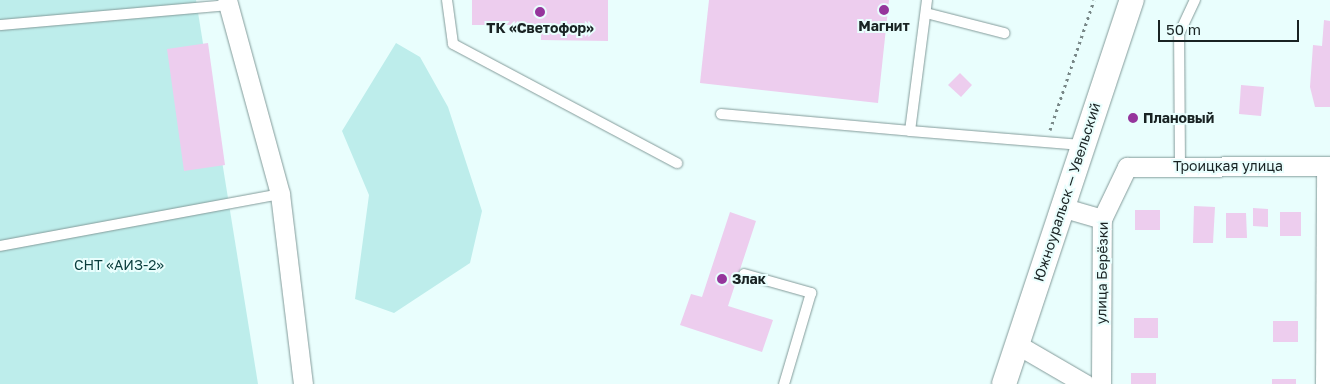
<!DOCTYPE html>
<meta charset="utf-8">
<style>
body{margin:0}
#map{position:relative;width:1330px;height:384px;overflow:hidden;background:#e9fefd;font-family:"Golos Text",sans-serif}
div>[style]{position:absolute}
.green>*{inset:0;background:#bdedeb}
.building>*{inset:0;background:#edcdee}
.path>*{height:3px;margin-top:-1.5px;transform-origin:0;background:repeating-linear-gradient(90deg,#788787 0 2.5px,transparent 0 6.5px)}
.roads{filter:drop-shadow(0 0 1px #839b9a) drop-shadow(0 0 1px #839b9a)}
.service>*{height:10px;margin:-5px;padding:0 5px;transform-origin:5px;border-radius:5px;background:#fff}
.minor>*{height:19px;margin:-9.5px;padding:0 9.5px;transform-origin:9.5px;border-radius:9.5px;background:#fff}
.tertiary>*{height:24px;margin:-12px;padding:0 12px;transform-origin:12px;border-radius:12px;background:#fff}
.dots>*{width:14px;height:14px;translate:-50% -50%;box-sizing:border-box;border:2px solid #e9fefd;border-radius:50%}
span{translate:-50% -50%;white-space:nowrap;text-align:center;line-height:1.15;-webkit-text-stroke:4px #e9fefd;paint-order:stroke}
.poi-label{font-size:14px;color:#192323;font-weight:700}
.left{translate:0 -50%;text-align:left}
.street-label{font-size:14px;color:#192323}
.park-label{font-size:14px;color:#0a3e3d}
.scale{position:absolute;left:1158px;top:20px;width:141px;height:22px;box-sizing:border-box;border:2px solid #192323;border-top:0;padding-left:6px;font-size:15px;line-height:18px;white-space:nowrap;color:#192323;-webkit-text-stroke:4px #e9fefd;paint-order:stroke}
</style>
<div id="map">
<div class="green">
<div style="clip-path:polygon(0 0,196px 0,258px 384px,0 384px)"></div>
<div style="clip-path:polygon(396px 43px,420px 57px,448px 107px,482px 211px,470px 263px,394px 313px,355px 299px,369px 195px,342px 131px)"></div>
</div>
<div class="building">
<div style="clip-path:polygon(472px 0,608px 0,608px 41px,541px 40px,541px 25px,472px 25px)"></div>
<div style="clip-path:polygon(709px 0,889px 0,878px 103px,700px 83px)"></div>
<div style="clip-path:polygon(1324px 20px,1330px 21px,1330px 107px,1315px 107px,1310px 87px,1313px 45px,1322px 46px)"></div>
<div style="clip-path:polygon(208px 43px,225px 165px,184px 171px,167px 49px)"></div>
<div style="clip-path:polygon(960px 73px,972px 85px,961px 97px,948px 85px)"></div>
<div style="clip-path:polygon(1241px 85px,1264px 87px,1261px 116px,1239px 114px)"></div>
<div style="clip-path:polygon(1194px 206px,1215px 207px,1213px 243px,1193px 243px)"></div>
<div style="clip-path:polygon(1253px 208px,1268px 209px,1268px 227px,1253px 226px)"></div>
<div style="clip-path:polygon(1135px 210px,1160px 210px,1160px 230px,1135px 230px)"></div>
<div style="clip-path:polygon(730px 212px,756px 221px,728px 306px,773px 320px,762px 352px,680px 325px,691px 294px,702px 297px)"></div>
<div style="clip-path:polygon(1280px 212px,1301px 212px,1301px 236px,1280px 236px)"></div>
<div style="clip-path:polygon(1226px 213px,1246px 213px,1247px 238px,1226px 238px)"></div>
<div style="clip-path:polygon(1134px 318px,1158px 318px,1158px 338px,1134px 338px)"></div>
<div style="clip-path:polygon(1273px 321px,1298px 321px,1298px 342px,1273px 342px)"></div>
<div style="clip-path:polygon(1131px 373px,1156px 373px,1156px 384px,1131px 384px)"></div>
<div style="clip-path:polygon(1272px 379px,1296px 379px,1296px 384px,1272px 384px)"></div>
</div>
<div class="path">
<div style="left:1050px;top:130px;width:137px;rotate:-71.3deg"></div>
</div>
<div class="roads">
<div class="service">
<div style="left:447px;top:0;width:44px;rotate:82.2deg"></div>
<div style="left:453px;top:44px;width:254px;rotate:28deg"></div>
<div style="left:927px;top:0;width:132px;rotate:97.4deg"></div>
<div style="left:910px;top:131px;width:172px;rotate:4.7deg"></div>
<div style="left:926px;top:13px;width:81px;rotate:14.4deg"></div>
<div style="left:0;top:25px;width:228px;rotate:-5deg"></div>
<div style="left:721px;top:114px;width:190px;rotate:5.1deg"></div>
<div style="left:1180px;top:167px;width:133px;rotate:-90.4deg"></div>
<div style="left:1179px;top:34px;width:38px;rotate:-65deg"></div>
<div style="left:0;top:246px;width:285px;rotate:-10.5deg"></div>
<div style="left:744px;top:274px;width:70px;rotate:15.8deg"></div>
<div style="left:811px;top:293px;width:95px;rotate:106.5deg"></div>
</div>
<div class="minor">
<div style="left:227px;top:0;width:201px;rotate:74.7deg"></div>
<div style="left:280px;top:194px;width:191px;rotate:83.1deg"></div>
<div style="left:1061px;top:207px;width:43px;rotate:16.3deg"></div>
<div style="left:1018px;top:345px;width:78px;rotate:30.2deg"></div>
<div style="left:1101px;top:384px;width:165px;rotate:-89.7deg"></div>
<div style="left:1102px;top:219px;width:58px;rotate:-64.3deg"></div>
<div style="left:1127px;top:167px;width:203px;rotate:-0.3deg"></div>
<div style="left:1325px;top:384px;width:218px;rotate:-89.7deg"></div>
</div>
<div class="tertiary">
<div style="left:1004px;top:384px;width:405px;rotate:-71.6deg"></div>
</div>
</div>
<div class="dots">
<div style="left:884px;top:10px;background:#95359c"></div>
<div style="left:540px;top:12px;background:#95359c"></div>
<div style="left:1133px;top:118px;background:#95359c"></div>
<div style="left:722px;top:279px;background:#95359c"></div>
</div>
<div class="poi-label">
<span style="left:884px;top:26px">Магнит</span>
<span style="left:540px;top:28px">ТК «Светофор»</span>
<span class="left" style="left:1143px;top:118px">Плановый</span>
<span class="left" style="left:732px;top:279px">Злак</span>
</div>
<div class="street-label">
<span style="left:1228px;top:166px">Троицкая улица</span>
<span style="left:1067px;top:192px;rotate:-72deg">Южноуральск — Увельский</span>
<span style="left:1102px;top:273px;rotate:-89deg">улица Берёзки</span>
</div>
<div class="park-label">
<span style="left:119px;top:265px">СНТ «АИЗ-2»</span>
</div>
<div class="scale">50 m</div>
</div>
